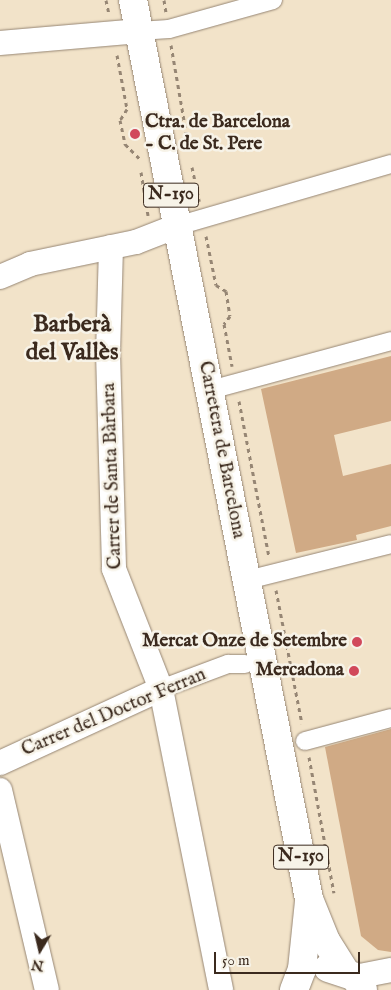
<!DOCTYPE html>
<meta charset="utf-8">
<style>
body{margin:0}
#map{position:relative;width:391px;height:990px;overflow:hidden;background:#f2e3c9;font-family:"IM FELL English",serif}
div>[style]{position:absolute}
.building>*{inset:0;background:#d0aa85}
.path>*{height:3px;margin-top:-1.5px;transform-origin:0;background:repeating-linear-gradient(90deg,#968674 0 4px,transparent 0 8px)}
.roads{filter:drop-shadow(0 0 1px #968674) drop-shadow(0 0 1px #968674)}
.pedestrian>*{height:18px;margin:-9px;padding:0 9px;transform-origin:9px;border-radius:9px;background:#fff}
.minor>*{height:24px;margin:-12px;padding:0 12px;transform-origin:12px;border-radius:12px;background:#fff}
.primary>*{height:28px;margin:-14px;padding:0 14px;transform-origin:14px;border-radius:14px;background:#fff}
.dots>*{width:14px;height:14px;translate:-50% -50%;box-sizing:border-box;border:2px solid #f7f3e8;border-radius:50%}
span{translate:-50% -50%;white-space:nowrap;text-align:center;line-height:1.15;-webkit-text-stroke:5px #f7f3e8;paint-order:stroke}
.shield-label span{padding:1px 4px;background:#f7f3e8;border:1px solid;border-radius:4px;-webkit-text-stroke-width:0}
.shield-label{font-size:18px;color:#3b2a1e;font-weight:700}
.poi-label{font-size:19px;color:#3b2a1e;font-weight:700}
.left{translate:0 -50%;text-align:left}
.right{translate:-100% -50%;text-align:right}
.street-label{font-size:19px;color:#3b2a1e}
.district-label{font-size:24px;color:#3b2a1e;font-weight:700}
.north{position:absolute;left:15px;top:925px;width:50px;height:50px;-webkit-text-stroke:4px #f7f3e8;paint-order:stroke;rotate:189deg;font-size:14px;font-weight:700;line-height:20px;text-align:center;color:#3b2a1e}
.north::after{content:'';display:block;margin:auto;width:18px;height:22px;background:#3b2a1e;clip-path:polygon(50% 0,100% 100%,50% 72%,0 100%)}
.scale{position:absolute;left:214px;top:952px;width:146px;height:22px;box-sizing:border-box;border:2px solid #3b2a1e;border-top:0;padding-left:6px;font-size:15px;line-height:18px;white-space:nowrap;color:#3b2a1e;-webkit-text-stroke:4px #f7f3e8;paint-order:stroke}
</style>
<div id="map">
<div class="building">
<div style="clip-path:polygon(391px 356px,391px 421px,334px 435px,343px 476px,391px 464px,391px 526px,356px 535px,357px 540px,296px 553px,261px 389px)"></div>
<div style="clip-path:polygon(391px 729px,391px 952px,378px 950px,361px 936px,325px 747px)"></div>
</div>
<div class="path">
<div style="left:106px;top:0;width:14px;rotate:78deg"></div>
<div style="left:164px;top:0;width:12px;rotate:81deg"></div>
<div style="left:171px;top:45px;width:99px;rotate:80.2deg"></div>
<div style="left:117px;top:55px;width:55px;rotate:79.5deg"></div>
<div style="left:127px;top:109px;width:13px;rotate:122deg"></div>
<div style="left:120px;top:120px;width:25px;rotate:78deg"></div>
<div style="left:125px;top:144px;width:20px;rotate:45deg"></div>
<div style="left:192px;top:167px;width:35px;rotate:78deg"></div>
<div style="left:141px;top:172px;width:44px;rotate:80.8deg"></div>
<div style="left:206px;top:236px;width:50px;rotate:78.5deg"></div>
<div style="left:216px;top:285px;width:12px;rotate:31deg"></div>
<div style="left:226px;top:291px;width:25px;rotate:81deg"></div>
<div style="left:230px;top:316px;width:10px;rotate:127deg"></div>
<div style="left:224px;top:324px;width:43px;rotate:79.2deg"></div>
<div style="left:239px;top:401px;width:159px;rotate:79.1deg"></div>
<div style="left:276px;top:590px;width:136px;rotate:79deg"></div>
<div style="left:309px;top:757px;width:138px;rotate:79.6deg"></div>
</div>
<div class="roads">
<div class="pedestrian">
<div style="left:139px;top:31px;width:30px;rotate:-4deg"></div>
<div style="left:169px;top:29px;width:108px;rotate:-15.6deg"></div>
<div style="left:177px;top:226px;width:223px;rotate:-16.2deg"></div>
<div style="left:210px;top:390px;width:188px;rotate:-15.1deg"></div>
<div style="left:247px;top:580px;width:148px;rotate:-14deg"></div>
<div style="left:161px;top:689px;width:72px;rotate:-20.5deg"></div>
<div style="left:228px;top:664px;width:17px"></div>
<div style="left:305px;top:741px;width:89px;rotate:-15deg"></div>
</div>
<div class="minor">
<div style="left:0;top:43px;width:140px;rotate:-4.9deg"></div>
<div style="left:111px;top:247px;width:105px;rotate:91.6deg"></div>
<div style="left:108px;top:352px;width:217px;rotate:88.4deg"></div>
<div style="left:114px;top:569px;width:129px;rotate:68.6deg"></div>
<div style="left:161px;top:689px;width:307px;rotate:78.7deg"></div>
<div style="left:0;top:277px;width:33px;rotate:-23deg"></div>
<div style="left:30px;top:264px;width:108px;rotate:-11.7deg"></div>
<div style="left:136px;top:242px;width:44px;rotate:-21.3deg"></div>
<div style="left:0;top:763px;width:177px;rotate:-24.7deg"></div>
<div style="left:0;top:790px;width:205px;rotate:76.8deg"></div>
<div style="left:355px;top:977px;width:37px;rotate:-11deg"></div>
</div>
<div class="primary">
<div style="left:133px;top:0;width:916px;rotate:78.92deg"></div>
<div style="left:309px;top:899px;width:45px;rotate:68deg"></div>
<div style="left:326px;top:941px;width:36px;rotate:58deg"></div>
<div style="left:328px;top:968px;width:28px;rotate:18deg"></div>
<div style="left:355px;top:977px;width:15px;rotate:58deg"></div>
<div style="left:294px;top:990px;width:22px;rotate:-69deg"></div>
<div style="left:302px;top:969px;width:68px;rotate:-84.1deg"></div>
</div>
</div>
<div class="dots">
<div style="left:135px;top:134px;background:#d1495b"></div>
<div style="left:357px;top:642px;background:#d1495b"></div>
<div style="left:354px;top:671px;background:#d1495b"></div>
</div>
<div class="shield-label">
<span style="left:171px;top:195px">N-150</span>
<span style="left:301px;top:857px">N-150</span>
</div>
<div class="poi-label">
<span class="left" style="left:145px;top:134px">Ctra. de Barcelona<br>- C. de St. Pere</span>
<span class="right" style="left:347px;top:642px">Mercat Onze de Setembre</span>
<span class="right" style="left:344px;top:671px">Mercadona</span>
</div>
<div class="street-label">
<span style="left:221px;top:450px;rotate:79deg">Carretera de Barcelona</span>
<span style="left:113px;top:476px;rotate:-92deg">Carrer de Santa Bàrbara</span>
<span style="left:114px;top:713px;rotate:-23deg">Carrer del Doctor Ferran</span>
</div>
<div class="district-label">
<span style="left:72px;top:339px">Barberà<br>del Vallès</span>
</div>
<div class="north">N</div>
<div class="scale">50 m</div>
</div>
